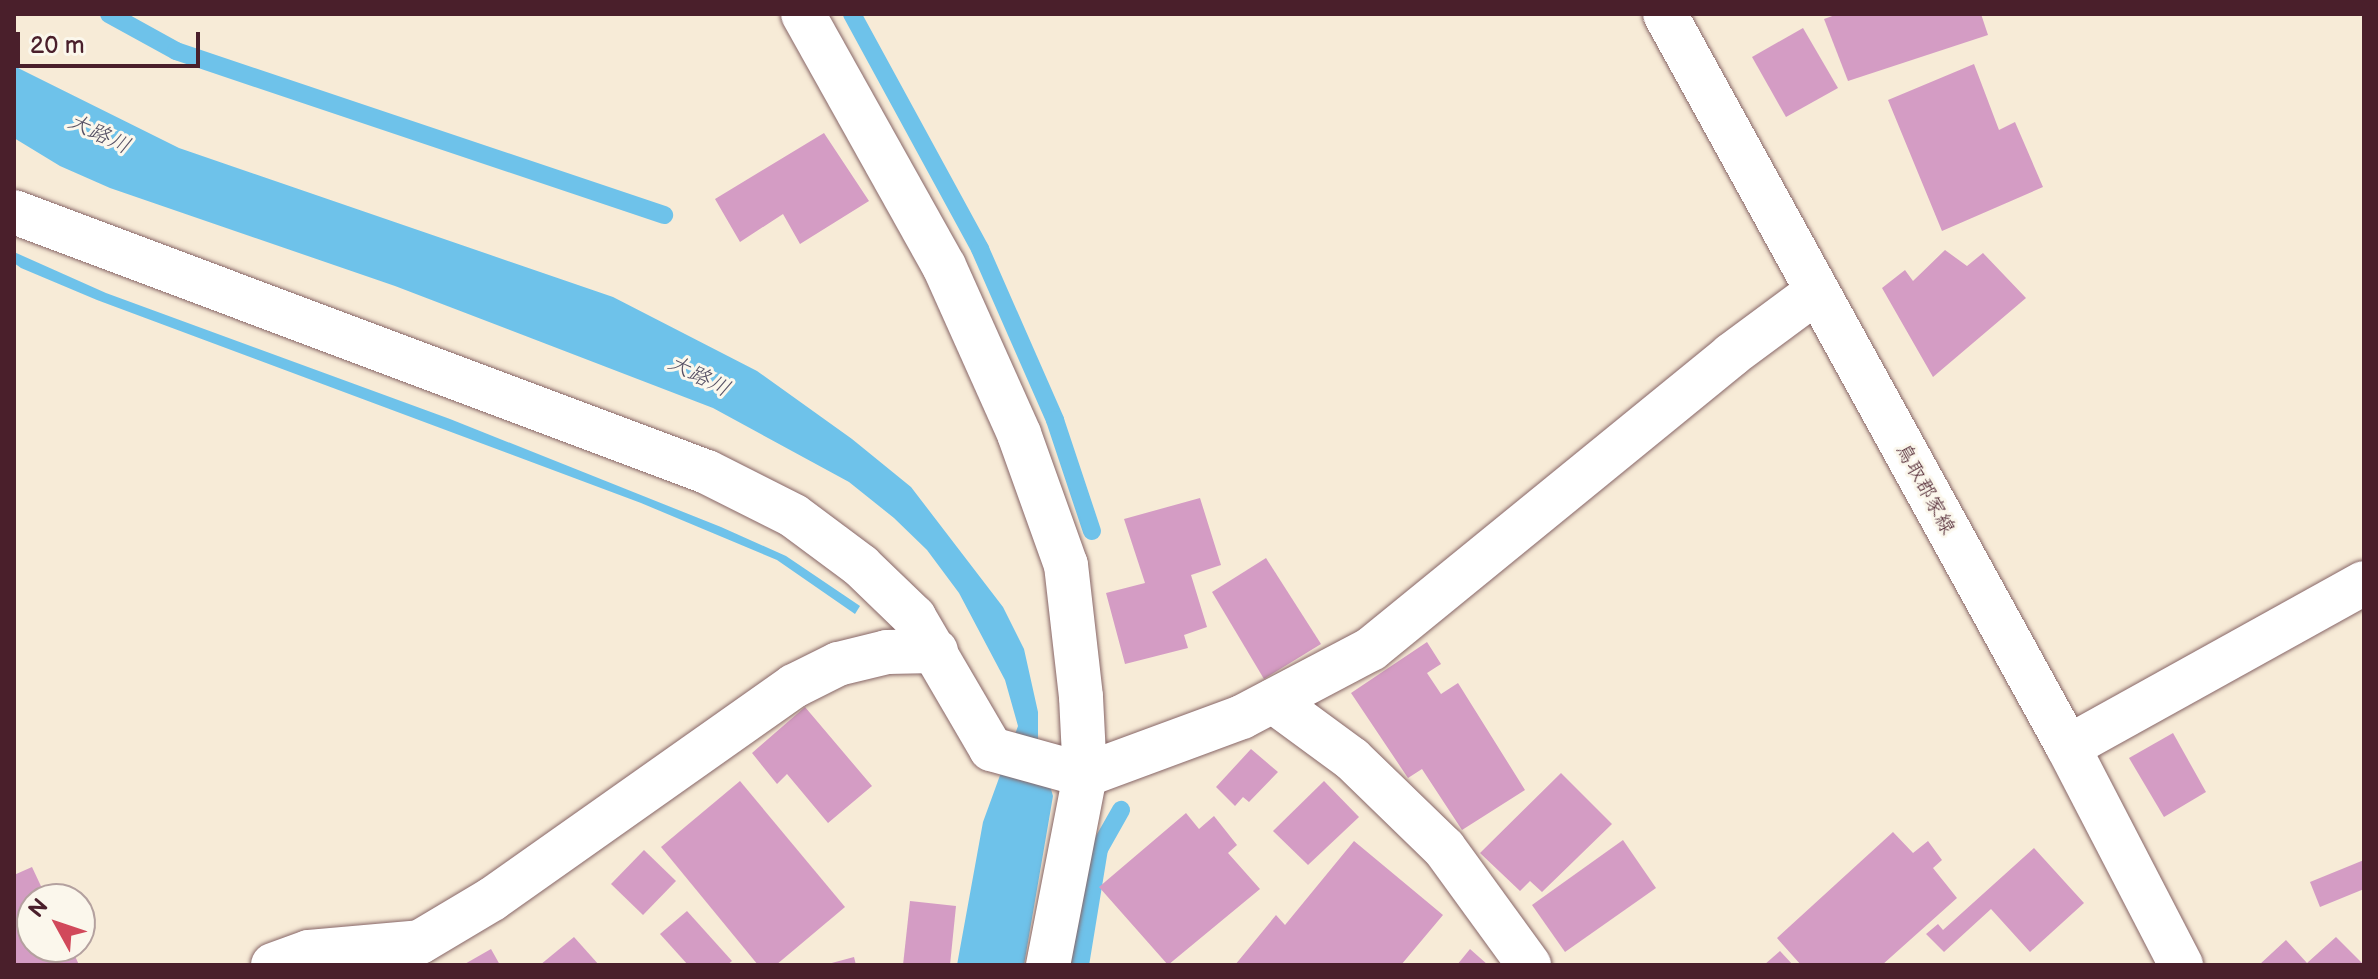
<!DOCTYPE html>
<meta charset="utf-8">
<style>
body{margin:0}
#map{position:relative;width:2378px;height:979px;overflow:hidden;background:#f7ebd7;font-family:"Balsamiq Sans","Klee One",sans-serif}
div>[style]{position:absolute}
.water>*{inset:0;background:#6ec2ea}
.stream>*{height:18px;margin:-9px;padding:0 9px;transform-origin:9px;border-radius:9px;background:#6ec2ea}
.building>*{inset:0;background:#d49cc4}
.roads{filter:drop-shadow(0 0 2px #876667) drop-shadow(0 0 2px #876667)}
.minor>*{height:44px;margin:-22px;padding:0 22px;transform-origin:22px;border-radius:22px;background:#fff}
.secondary>*{height:44px;margin:-22px;padding:0 22px;transform-origin:22px;border-radius:22px;background:#fff}
span{translate:-50% -50%;white-space:nowrap;text-align:center;line-height:1.15;-webkit-text-stroke:6px #fbf7ec;paint-order:stroke}
.street-label{font-size:20px;color:#4a1f2b}
.water-label{font-size:22px;color:#555064;font-style:italic}
.frame{position:absolute;inset:0;border:16px solid #4a1f2b;pointer-events:none}
.north{position:absolute;left:16px;top:883px;width:80px;height:80px;box-sizing:border-box;background:#fbf7ec;border:2px solid #b4a19f;border-radius:50%;rotate:310deg;font-size:22px;font-weight:700;line-height:32px;text-align:center;color:#4a1f2b}
.north::after{content:'';display:block;margin:auto;width:28px;height:36px;background:#d1495b;clip-path:polygon(50% 0,100% 100%,50% 72%,0 100%)}
.scale{position:absolute;left:16px;top:32px;width:184px;height:36px;box-sizing:border-box;border:4px solid #4a1f2b;border-top:0;padding-left:10px;font-size:24px;line-height:28px;white-space:nowrap;color:#4a1f2b;-webkit-text-stroke:6px #fbf7ec;paint-order:stroke}
</style>
<div id="map">
<div class="water">
<div style="clip-path:polygon(14px 66px,179px 148px,613px 297px,757px 371px,852px 439px,911px 487px,1003px 607px,1024px 649px,1038px 712px,1038px 744px,1053px 796px,1024px 965px,957px 965px,983px 822px,1018px 726px,1005px 680px,959px 593px,927px 550px,894px 518px,849px 482px,713px 408px,395px 286px,110px 188px,60px 166px,14px 138px)"></div>
<div style="clip-path:polygon(14px 252px,106px 293px,450px 419px,721px 527px,786px 556px,860px 606px,855px 614px,777px 560px,641px 503px,97px 300px,21px 268px,14px 263px)"></div>
</div>
<div class="stream">
<div style="left:109px;top:14px;width:77px;rotate:28.9deg"></div>
<div style="left:176px;top:51px;width:515px;rotate:18.58deg"></div>
<div style="left:852px;top:14px;width:268px;rotate:61.4deg"></div>
<div style="left:980px;top:249px;width:187px;rotate:66.3deg"></div>
<div style="left:1055px;top:420px;width:117px;rotate:71.6deg"></div>
<div style="left:1080px;top:965px;width:118px;rotate:-80.7deg"></div>
<div style="left:1099px;top:849px;width:45px;rotate:-60.6deg"></div>
</div>
<div class="building">
<div style="clip-path:polygon(1838px 14px,1981px 14px,1988px 35px,1848px 81px,1824px 19px)"></div>
<div style="clip-path:polygon(1803px 28px,1838px 88px,1786px 117px,1752px 57px)"></div>
<div style="clip-path:polygon(1974px 64px,1999px 130px,2015px 122px,2043px 187px,1942px 231px,1888px 100px)"></div>
<div style="clip-path:polygon(824px 133px,869px 201px,800px 244px,783px 214px,740px 242px,715px 199px)"></div>
<div style="clip-path:polygon(1945px 250px,1967px 266px,1983px 253px,2026px 298px,1933px 377px,1882px 288px,1905px 270px,1913px 281px)"></div>
<div style="clip-path:polygon(1200px 498px,1221px 565px,1191px 575px,1207px 627px,1184px 635px,1188px 648px,1125px 664px,1106px 593px,1145px 583px,1124px 519px)"></div>
<div style="clip-path:polygon(1266px 558px,1321px 644px,1264px 679px,1212px 592px)"></div>
<div style="clip-path:polygon(1427px 642px,1441px 664px,1427px 673px,1441px 694px,1458px 683px,1525px 790px,1462px 830px,1422px 769px,1408px 778px,1351px 693px)"></div>
<div style="clip-path:polygon(805px 707px,872px 786px,828px 823px,787px 774px,777px 784px,752px 753px)"></div>
<div style="clip-path:polygon(2173px 733px,2206px 792px,2164px 817px,2129px 758px)"></div>
<div style="clip-path:polygon(1251px 749px,1278px 772px,1249px 802px,1243px 797px,1235px 806px,1216px 787px)"></div>
<div style="clip-path:polygon(1561px 773px,1612px 824px,1542px 892px,1530px 881px,1520px 891px,1480px 853px)"></div>
<div style="clip-path:polygon(740px 781px,845px 907px,776px 965px,758px 965px,661px 847px)"></div>
<div style="clip-path:polygon(1324px 781px,1359px 817px,1308px 865px,1273px 831px)"></div>
<div style="clip-path:polygon(1186px 813px,1199px 829px,1214px 816px,1237px 845px,1228px 853px,1260px 889px,1168px 965px,1099px 887px)"></div>
<div style="clip-path:polygon(1893px 832px,1913px 853px,1928px 841px,1942px 860px,1933px 868px,1957px 898px,1882px 965px,1801px 965px,1777px 938px)"></div>
<div style="clip-path:polygon(1623px 840px,1656px 888px,1565px 952px,1532px 905px)"></div>
<div style="clip-path:polygon(1354px 841px,1443px 915px,1401px 965px,1235px 965px,1276px 915px,1285px 925px)"></div>
<div style="clip-path:polygon(2034px 848px,2084px 903px,2030px 952px,1991px 909px,1944px 952px,1926px 934px,1938px 924px,1943px 930px)"></div>
<div style="clip-path:polygon(644px 850px,676px 881px,643px 915px,611px 884px)"></div>
<div style="clip-path:polygon(2364px 860px,2364px 889px,2320px 907px,2310px 882px)"></div>
<div style="clip-path:polygon(32px 867px,47px 899px,32px 899px,32px 947px,71px 947px,79px 965px,14px 965px,14px 875px)"></div>
<div style="clip-path:polygon(910px 901px,956px 906px,950px 965px,903px 965px)"></div>
<div style="clip-path:polygon(687px 911px,732px 961px,727px 965px,688px 965px,660px 934px)"></div>
<div style="clip-path:polygon(574px 937px,599px 965px,540px 965px)"></div>
<div style="clip-path:polygon(2336px 937px,2364px 965px,2259px 965px,2286px 940px,2307px 963px)"></div>
<div style="clip-path:polygon(491px 949px,500px 965px,463px 965px)"></div>
<div style="clip-path:polygon(1470px 949px,1488px 965px,1457px 965px)"></div>
<div style="clip-path:polygon(1780px 951px,1793px 965px,1764px 965px)"></div>
<div style="clip-path:polygon(854px 957px,856px 965px,828px 965px,828px 964px)"></div>
</div>
<div class="roads">
<div class="minor">
<div style="left:803px;top:14px;width:289px;rotate:60.8deg"></div>
<div style="left:944px;top:266px;width:184px;rotate:65.9deg"></div>
<div style="left:1019px;top:434px;width:139px;rotate:70.3deg"></div>
<div style="left:1066px;top:565px;width:133px;rotate:83.5deg"></div>
<div style="left:1081px;top:697px;width:78px;rotate:87.1deg"></div>
<div style="left:1085px;top:775px;width:194px;rotate:101deg"></div>
<div style="left:14px;top:212px;width:740px;rotate:20.57deg"></div>
<div style="left:707px;top:472px;width:97px;rotate:26.8deg"></div>
<div style="left:794px;top:516px;width:84px;rotate:36.7deg"></div>
<div style="left:861px;top:566px;width:74px;rotate:43.9deg"></div>
<div style="left:914px;top:617px;width:153px;rotate:59.7deg"></div>
<div style="left:991px;top:749px;width:98px;rotate:15.5deg"></div>
<div style="left:1085px;top:775px;width:167px;rotate:-20.3deg"></div>
<div style="left:1242px;top:717px;width:146px;rotate:-27.8deg"></div>
<div style="left:1371px;top:649px;width:465px;rotate:-39.2deg"></div>
<div style="left:1731px;top:355px;width:106px;rotate:-36.5deg"></div>
<div style="left:1273px;top:701px;width:98px;rotate:36.3deg"></div>
<div style="left:1352px;top:759px;width:128px;rotate:44.1deg"></div>
<div style="left:1444px;top:848px;width:145px;rotate:54deg"></div>
<div style="left:2068px;top:747px;width:338px;rotate:-29deg"></div>
<div style="left:273px;top:965px;width:38px;rotate:-20deg"></div>
<div style="left:309px;top:952px;width:111px;rotate:-5.1deg"></div>
<div style="left:420px;top:942px;width:84px;rotate:-30.8deg"></div>
<div style="left:492px;top:899px;width:370px;rotate:-35.2deg"></div>
<div style="left:794px;top:686px;width:49px;rotate:-26.6deg"></div>
<div style="left:838px;top:664px;width:50px;rotate:-13.8deg"></div>
<div style="left:887px;top:652px;width:49px;rotate:-1.2deg"></div>
</div>
<div class="secondary">
<div style="left:1665px;top:14px;width:836px;rotate:61.2deg"></div>
<div style="left:2068px;top:747px;width:246px;rotate:62.6deg"></div>
</div>
</div>
<div class="street-label">
<span style="left:1925px;top:489px;rotate:61deg">鳥取郡家線</span>
</div>
<div class="water-label">
<span style="left:99px;top:134px;rotate:25deg">大路川</span>
<span style="left:699px;top:376px;rotate:27deg">大路川</span>
</div>
<div class="frame"></div>
<div class="north">N</div>
<div class="scale">20 m</div>
</div>
